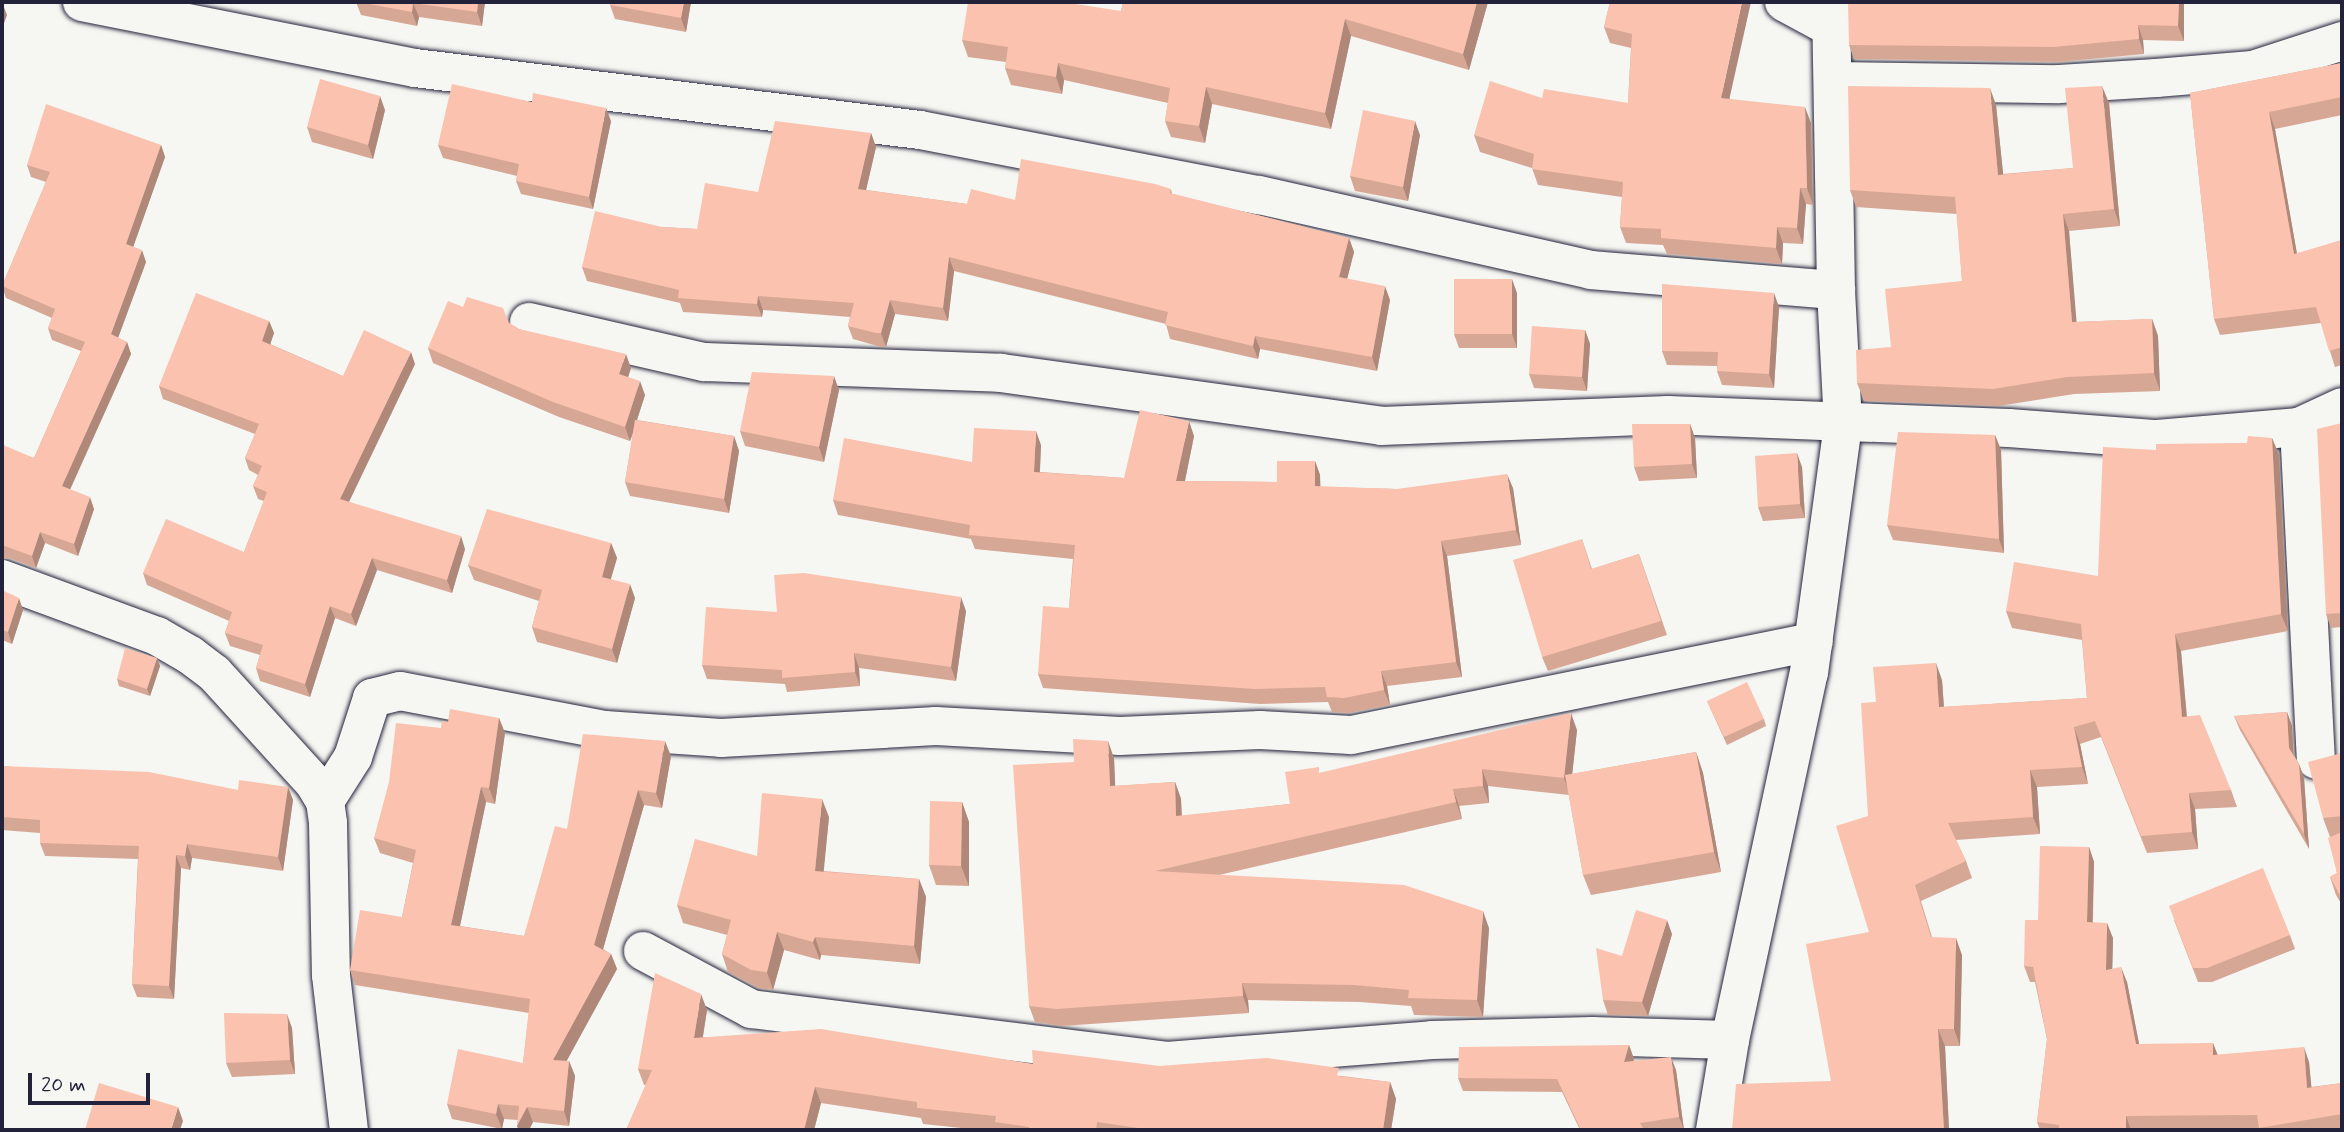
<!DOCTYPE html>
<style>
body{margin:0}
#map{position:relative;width:2344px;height:1132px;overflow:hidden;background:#f6f6f2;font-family:Mynerve,sans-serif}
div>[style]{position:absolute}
.roads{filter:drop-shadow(0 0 2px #22223b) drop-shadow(0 0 2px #22223b)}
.minor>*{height:38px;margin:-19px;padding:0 19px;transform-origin:19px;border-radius:19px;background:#f6f6f2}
.tertiary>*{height:38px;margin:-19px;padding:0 19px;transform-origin:19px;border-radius:19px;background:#f6f6f2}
.wall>*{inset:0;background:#d7a796}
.shaded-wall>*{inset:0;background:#af887a}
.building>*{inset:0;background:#fac2af}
span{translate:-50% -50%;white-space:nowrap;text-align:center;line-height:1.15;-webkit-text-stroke:7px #f6f6f2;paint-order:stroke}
.frame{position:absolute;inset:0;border:4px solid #22223b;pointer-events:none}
.scale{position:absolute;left:28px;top:1073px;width:122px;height:32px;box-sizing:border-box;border:4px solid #22223b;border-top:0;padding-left:9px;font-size:21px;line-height:24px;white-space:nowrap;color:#22223b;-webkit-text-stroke:5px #f6f6f2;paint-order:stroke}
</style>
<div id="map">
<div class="roads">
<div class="minor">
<div style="left:82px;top:2px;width:339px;rotate:11.2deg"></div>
<div style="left:415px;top:68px;width:509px;rotate:7deg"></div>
<div style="left:920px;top:130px;width:345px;rotate:10.9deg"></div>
<div style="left:1259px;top:195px;width:340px;rotate:12.7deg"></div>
<div style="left:1591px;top:270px;width:246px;rotate:4.7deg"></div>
<div style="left:1784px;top:2px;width:52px;rotate:28.5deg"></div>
<div style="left:1834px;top:81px;width:225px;rotate:0.8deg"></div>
<div style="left:2059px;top:84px;width:97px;rotate:-3.5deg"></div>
<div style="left:2156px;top:78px;width:97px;rotate:-4.7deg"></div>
<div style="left:2253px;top:70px;width:94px;rotate:-18deg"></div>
<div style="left:529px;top:322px;width:180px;rotate:12.9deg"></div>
<div style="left:704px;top:362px;width:297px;rotate:2.1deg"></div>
<div style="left:1001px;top:373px;width:384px;rotate:7.9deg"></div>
<div style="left:1381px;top:426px;width:287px;rotate:-2.2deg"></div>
<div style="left:1668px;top:415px;width:341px;rotate:2.2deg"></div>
<div style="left:2009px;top:428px;width:148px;rotate:4.3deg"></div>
<div style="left:2157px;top:439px;width:143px;rotate:-4.8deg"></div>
<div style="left:2299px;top:427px;width:47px;rotate:-24.9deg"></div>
<div style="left:2299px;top:427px;width:333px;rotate:87.1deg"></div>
<div style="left:2px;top:579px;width:165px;rotate:20.2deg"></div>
<div style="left:157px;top:636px;width:38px;rotate:30deg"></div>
<div style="left:190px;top:655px;width:30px;rotate:37deg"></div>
<div style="left:214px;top:673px;width:149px;rotate:47.7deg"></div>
<div style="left:314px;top:783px;width:21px;rotate:59deg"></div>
<div style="left:325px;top:801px;width:22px;rotate:82deg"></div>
<div style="left:328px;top:823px;width:152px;rotate:88.9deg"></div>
<div style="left:331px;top:975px;width:156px;rotate:83.4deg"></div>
<div style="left:325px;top:801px;width:52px;rotate:-57.5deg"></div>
<div style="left:353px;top:757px;width:62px;rotate:-72.1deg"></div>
<div style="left:372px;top:698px;width:29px;rotate:-14deg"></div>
<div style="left:400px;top:691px;width:209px;rotate:10.8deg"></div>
<div style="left:605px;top:730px;width:116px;rotate:3.9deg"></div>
<div style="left:721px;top:738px;width:215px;rotate:-3.2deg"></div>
<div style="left:936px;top:726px;width:184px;rotate:3.1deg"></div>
<div style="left:1120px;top:736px;width:140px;rotate:-2.5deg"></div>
<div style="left:1260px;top:730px;width:91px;rotate:3.1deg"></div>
<div style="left:1351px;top:735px;width:472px;rotate:-11.4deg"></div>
<div style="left:643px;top:951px;width:123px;rotate:28.2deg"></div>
<div style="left:751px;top:1009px;width:419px;rotate:7.1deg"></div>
<div style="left:1167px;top:1061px;width:266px;rotate:-4.5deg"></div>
<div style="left:1432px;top:1040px;width:160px;rotate:-1.4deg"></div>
<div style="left:1592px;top:1036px;width:138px;rotate:1.7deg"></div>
</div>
<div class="tertiary">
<div style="left:1715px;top:1130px;width:91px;rotate:-80.5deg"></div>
<div style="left:1730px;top:1040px;width:375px;rotate:-77.9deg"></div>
<div style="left:1809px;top:673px;width:251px;rotate:-82.2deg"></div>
<div style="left:1843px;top:424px;width:134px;rotate:-93deg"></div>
<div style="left:1836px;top:290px;width:288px;rotate:-91deg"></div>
</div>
</div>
<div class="wall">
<div style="clip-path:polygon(356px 2px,485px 2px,482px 26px,419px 17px,417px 26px,361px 15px)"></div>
<div style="clip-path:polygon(691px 2px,686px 32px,615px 19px,610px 5px)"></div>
<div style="clip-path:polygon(1123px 2px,1488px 2px,1469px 70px,1351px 36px,1331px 129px,1212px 104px,1205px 143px,1171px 137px,1165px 121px,1168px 103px,1064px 80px,1062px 94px,1011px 85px,1005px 68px,1006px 62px,968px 57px,962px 40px,1121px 11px)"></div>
<div style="clip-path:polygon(1610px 2px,1730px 99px,1811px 123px,1813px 205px,1806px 204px,1803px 244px,1783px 243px,1782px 264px,1667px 254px,1663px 245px,1626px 243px,1620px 227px,1622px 197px,1538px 185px,1532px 168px,1480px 152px,1474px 135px,1542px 98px,1628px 103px,1631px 48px,1610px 43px,1604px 27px)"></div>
<div style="clip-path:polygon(2184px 2px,2184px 41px,2143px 40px,2144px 54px,2058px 62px,1854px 59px,1849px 45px)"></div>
<div style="clip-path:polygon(2342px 63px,2342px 115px,2275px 129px,2297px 254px,2342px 240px,2342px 365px,2335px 367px,2321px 323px,2220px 335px,2214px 319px,2190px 93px)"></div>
<div style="clip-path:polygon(2109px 103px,2120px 226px,2069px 231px,2076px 322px,2152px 319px,2158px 336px,2160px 391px,2074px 394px,1999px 406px,1864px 401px,1857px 383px,1891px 347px,1962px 281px,1957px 214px,1856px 207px,1850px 190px,1996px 105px,2003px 174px,2073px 168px)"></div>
<div style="clip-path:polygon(385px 110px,373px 159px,312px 142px,307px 127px)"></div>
<div style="clip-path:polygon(611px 121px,593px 209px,521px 194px,516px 181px,517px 176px,443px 158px,438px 145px)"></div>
<div style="clip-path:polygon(871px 133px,876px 147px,866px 190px,967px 204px,1171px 189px,1172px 194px,1349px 238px,1354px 252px,1347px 279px,1390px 300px,1377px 371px,1260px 349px,1258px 359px,1170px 339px,1166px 324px,954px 271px,948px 321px,895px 314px,886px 347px,881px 347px,853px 339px,848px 326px,850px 317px,763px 310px,762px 317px,683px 312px,680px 303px,587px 281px,582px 267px,662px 227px,697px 229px,758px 192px)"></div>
<div style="clip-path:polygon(1420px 135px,1408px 201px,1355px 191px,1350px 176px)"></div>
<div style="clip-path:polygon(161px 145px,165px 157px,133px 247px,146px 262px,118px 338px,127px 342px,131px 354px,70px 490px,94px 509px,78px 556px,45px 543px,36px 568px,9px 558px,2px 560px,2px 449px,34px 458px,81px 351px,52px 340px,48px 328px,52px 318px,6px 298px,2px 286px,46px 182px,31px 177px,27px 165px)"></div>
<div style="clip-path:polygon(1517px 293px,1517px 348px,1459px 348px,1454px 334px)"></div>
<div style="clip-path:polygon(463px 307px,509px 323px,519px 329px,631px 368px,628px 377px,645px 395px,637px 420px,734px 436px,739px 451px,729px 513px,630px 496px,625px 482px,633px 434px,630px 441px,559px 417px,433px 363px,428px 348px)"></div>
<div style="clip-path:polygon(1779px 307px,1774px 388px,1722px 385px,1717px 371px,1717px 366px,1667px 365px,1662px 351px)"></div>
<div style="clip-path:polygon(269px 321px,274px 333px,270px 344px,343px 376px,415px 364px,349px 502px,465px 549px,452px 593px,377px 570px,356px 626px,335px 618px,310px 697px,260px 681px,256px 668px,260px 655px,230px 646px,225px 633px,229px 621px,147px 585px,143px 573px,244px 552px,264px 501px,258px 499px,253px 486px,258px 475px,249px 470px,245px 458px,255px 434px,163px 399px,159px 386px)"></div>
<div style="clip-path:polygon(1585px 330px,1590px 344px,1587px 391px,1534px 388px,1529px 374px)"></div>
<div style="clip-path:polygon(839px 390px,824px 462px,745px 446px,740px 431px)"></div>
<div style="clip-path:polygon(2342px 423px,2342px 627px,2331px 628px,2326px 614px)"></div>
<div style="clip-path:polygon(1690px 424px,1695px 438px,1697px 478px,1639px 481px,1634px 467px)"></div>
<div style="clip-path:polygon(1995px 435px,2001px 450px,2004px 553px,1893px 540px,1887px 525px)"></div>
<div style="clip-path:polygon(1194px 436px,1185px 481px,1277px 482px,1315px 461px,1320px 475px,1320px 487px,1397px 489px,1513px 488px,1521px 545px,1447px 556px,1462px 677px,1387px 686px,1390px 705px,1349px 713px,1332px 712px,1328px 702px,1260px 704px,1043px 688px,1038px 674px,1069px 608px,1073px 559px,975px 549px,971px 539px,838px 515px,833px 500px,972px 462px,1041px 445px,1040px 472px,1124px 478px)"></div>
<div style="clip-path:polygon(2272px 438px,2279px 455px,2288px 631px,2181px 651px,2187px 716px,2231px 790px,2237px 807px,2195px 809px,2198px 849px,2147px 853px,2101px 737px,2080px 744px,2088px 784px,2037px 787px,2040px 834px,1956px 840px,1966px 861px,1972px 878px,1921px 901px,1932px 937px,1962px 955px,1960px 1046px,1945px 1046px,1949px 1130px,1732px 1130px,1831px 1081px,1869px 932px,1868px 816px,1876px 702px,1942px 680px,1944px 707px,2087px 698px,2082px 640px,2012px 628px,2006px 611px,2098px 576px,2156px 450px,2247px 443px)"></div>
<div style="clip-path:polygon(1802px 467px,1805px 518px,1763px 521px,1758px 507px)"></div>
<div style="clip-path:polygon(1582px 539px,1592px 569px,1639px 554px,1667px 635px,1548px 671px,1542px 657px)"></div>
<div style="clip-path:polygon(611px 543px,617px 558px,611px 579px,635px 598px,617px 663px,537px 642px,532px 627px,539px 601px,474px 580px,468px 565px)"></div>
<div style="clip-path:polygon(2px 590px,23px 610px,12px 644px,2px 640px)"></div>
<div style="clip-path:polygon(966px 611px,956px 681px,859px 668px,860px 686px,787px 692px,785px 684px,707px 679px,702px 665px,777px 612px)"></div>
<div style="clip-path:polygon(157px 658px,160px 666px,150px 696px,119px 686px,117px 679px)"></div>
<div style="clip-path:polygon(1707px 701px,1764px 719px,1766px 726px,1727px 745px)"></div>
<div style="clip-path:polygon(2287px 712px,2292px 726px,2294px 755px,2299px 764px,2304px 778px,2309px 849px,2240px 730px,2234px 716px)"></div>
<div style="clip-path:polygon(499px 718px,505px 733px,495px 804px,486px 802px,460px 926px,524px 936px,567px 829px,671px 756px,662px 808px,644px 805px,603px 949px,611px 954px,617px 969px,566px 1061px,569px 1061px,575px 1076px,569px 1126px,533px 1122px,529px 1130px,519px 1130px,517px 1126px,518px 1120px,504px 1119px,502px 1129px,452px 1119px,447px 1104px,523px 1063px,529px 1013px,355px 985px,350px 970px,402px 917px,413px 863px,380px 853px,374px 838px,441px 728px,448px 722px)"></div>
<div style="clip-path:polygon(1577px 730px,1572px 774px,1696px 752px,1703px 773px,1721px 872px,1591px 895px,1583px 875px,1569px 795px,1488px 786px,1489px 803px,1459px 806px,1462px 819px,1219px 875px,1489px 928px,1483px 1017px,1414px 1015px,1411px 1006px,1360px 1002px,1248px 1000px,1249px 1013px,1062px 1026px,1035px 1022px,1029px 1006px,1074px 762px,1114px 758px,1115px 786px,1175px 782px,1181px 799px,1182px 816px,1290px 804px,1320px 773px)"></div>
<div style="clip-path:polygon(2342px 753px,2342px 905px,2336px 895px,2330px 877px,2337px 873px,2330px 837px,2323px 818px)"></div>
<div style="clip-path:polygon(2px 766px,238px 790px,288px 787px,293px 800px,283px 871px,192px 858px,190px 870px,181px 868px,174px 999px,137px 997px,132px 984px,138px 859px,45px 856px,40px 843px,40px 833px,2px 830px)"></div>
<div style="clip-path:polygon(962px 802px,969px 822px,969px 886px,936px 885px,929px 865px)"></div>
<div style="clip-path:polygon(829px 817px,823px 871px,919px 879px,926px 897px,920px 964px,821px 955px,820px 960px,784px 950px,773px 990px,758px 988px,728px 972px,722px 954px,727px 935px,683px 923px,677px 905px,757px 856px)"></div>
<div style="clip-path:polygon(2089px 847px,2094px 862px,2093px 922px,2113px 938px,2112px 969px,2127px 982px,2139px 1044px,2217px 1055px,2309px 1062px,2311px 1087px,2342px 1083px,2342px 1130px,2040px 1130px,2037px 1122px,2047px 1039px,2035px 982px,2030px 982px,2024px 966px,2038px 920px)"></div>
<div style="clip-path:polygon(2174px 920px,2290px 935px,2295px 949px,2212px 982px,2198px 982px)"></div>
<div style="clip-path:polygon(1672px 934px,1648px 1016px,1608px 1015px,1603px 1000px,1622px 956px)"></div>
<div style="clip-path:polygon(707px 1010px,703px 1037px,1033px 1064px,1159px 1066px,1342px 1076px,1390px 1082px,1396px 1099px,1391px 1130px,981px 1130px,923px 1124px,921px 1118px,821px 1103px,814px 1130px,626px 1130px,646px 1085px,644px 1085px,638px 1069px)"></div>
<div style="clip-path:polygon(292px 1028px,295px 1074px,232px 1077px,226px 1063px)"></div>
<div style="clip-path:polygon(1629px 1045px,1634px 1059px,1634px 1061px,1676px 1070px,1684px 1130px,1580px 1130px,1562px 1092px,1463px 1091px,1458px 1078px)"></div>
</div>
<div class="shaded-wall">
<div style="clip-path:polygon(2px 2px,7px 15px,2px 29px)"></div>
<div style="clip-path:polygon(478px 2px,485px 2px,482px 26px,477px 12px)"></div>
<div style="clip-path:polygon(684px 2px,691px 2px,686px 32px,681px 18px)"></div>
<div style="clip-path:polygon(1477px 2px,1488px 2px,1469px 70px,1463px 54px)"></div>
<div style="clip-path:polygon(1742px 2px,1751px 2px,1726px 114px,1721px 98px)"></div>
<div style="clip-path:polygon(2179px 2px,2184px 2px,2184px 41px,2178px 26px)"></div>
<div style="clip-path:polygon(413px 3px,419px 17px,417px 26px,412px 12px)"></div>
<div style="clip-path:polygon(1345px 19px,1351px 36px,1331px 129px,1325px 113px)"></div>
<div style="clip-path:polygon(2138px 25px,2143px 40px,2144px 54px,2139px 39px)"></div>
<div style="clip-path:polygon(1058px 63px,1064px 80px,1062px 94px,1056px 77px)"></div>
<div style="clip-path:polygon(2102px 86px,2109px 103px,2120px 226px,2114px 209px)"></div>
<div style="clip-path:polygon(1206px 87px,1212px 104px,1205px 143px,1199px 126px)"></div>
<div style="clip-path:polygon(1990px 88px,1996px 105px,2005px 192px,1998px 175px)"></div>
<div style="clip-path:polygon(380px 96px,385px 110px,373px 159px,368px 145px)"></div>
<div style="clip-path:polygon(1805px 107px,1811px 123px,1813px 205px,1807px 188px)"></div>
<div style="clip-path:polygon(606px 108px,611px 121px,593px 209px,589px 197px)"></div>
<div style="clip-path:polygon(2269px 112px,2275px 129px,2300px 271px,2294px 254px)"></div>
<div style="clip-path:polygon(1415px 121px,1420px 135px,1408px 201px,1403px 187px)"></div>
<div style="clip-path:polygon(871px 133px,876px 147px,863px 203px,858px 189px)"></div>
<div style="clip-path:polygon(161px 145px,165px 157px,130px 256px,126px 244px)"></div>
<div style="clip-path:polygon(1800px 188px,1806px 204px,1803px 244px,1797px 228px)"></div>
<div style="clip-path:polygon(2063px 214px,2069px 231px,2078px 339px,2072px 322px)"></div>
<div style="clip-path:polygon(1777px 227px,1783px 243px,1782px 264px,1776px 248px)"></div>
<div style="clip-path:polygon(1349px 238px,1354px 252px,1344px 291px,1339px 277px)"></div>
<div style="clip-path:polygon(142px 250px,146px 262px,115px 346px,111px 334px)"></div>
<div style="clip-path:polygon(949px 257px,954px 271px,948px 321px,943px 308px)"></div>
<div style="clip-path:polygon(1512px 279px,1517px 293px,1517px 348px,1512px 334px)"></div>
<div style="clip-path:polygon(1385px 286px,1390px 300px,1377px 371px,1372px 357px)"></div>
<div style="clip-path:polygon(1774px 293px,1779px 307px,1774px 388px,1769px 374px)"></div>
<div style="clip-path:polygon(758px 296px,763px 310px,762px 317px,757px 304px)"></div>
<div style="clip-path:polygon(890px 300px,895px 314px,886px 347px,881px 333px)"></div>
<div style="clip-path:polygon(2152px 319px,2158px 336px,2160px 391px,2154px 373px)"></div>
<div style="clip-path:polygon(269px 321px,274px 333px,267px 354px,262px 341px)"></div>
<div style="clip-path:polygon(1585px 330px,1590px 344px,1587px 391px,1582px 377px)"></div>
<div style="clip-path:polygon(1255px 336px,1260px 349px,1258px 359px,1253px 346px)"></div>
<div style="clip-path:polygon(127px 342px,131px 354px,66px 498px,62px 486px)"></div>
<div style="clip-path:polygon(411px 352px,415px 364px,344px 512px,340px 499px)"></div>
<div style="clip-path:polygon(626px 354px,631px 368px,624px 389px,619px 374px)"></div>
<div style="clip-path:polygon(834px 376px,839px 390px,824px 462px,819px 447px)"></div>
<div style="clip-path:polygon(640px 381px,645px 395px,630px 441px,625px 427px)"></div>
<div style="clip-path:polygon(1189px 421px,1194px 436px,1182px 495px,1176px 481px)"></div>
<div style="clip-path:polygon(1690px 424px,1695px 438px,1697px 478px,1692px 464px)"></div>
<div style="clip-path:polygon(1036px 431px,1041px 445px,1039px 486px,1034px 472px)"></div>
<div style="clip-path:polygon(1995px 435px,2001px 450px,2004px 553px,1999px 539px)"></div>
<div style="clip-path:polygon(734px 436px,739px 451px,729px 513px,724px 499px)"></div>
<div style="clip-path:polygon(2272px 438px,2279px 455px,2288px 631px,2281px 614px)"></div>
<div style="clip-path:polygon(1797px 453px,1802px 467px,1805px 518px,1800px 504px)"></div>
<div style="clip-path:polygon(1315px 461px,1320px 475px,1321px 501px,1315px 486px)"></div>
<div style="clip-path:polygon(1507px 474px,1513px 488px,1521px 545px,1516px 530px)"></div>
<div style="clip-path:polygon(90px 497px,94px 509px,78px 556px,74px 544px)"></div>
<div style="clip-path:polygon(40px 532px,45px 543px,36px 568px,32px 556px)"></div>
<div style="clip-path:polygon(461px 536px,465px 549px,452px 593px,447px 580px)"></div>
<div style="clip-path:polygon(1441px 541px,1447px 556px,1462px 677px,1456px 662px)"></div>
<div style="clip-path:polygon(611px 543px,617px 558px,607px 591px,602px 577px)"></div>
<div style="clip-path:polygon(372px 558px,377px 570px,356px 626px,351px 614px)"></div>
<div style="clip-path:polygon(630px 584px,635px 598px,617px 663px,612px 649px)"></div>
<div style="clip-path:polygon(961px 597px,966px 611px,956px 681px,951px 667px)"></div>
<div style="clip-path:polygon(19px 598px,23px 610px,12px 644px,8px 632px)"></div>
<div style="clip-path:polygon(330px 606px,335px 618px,310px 697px,305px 684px)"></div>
<div style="clip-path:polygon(2175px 634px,2181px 651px,2188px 733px,2182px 717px)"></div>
<div style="clip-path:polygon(854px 653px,859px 668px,860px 686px,855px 672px)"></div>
<div style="clip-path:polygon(157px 658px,160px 666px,150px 696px,147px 689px)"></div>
<div style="clip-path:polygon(1936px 663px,1942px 680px,1945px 724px,1939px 707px)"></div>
<div style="clip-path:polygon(1381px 671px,1387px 686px,1390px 705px,1384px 690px)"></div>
<div style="clip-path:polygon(2287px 712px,2292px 726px,2294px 762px,2289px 748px)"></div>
<div style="clip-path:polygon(1571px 713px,1577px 730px,1570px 795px,1564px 778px)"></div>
<div style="clip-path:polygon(499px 718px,505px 733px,495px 804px,489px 788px)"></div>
<div style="clip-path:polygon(2074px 727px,2080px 744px,2088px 784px,2082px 767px)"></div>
<div style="clip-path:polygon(665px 741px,671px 756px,662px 808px,656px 793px)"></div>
<div style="clip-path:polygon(1108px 741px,1114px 758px,1116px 803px,1110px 786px)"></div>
<div style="clip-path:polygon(1696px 752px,1703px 773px,1721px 872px,1714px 852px)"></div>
<div style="clip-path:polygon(2299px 764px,2304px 778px,2309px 849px,2304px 834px)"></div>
<div style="clip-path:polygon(1482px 769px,1488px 786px,1489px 803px,1483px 786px)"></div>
<div style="clip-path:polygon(2030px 770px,2037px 787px,2040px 834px,2033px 817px)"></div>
<div style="clip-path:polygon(1175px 782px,1181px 799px,1182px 833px,1176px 816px)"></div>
<div style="clip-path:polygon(288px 787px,293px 800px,283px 871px,278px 857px)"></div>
<div style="clip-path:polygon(481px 787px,486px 802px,457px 940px,451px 925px)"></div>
<div style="clip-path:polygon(1453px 789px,1459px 806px,1462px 819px,1456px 802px)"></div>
<div style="clip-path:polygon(638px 790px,644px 805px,600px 960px,594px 945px)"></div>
<div style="clip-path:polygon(2189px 793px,2195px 809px,2198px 849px,2192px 832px)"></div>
<div style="clip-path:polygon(822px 799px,829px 817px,822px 889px,815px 871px)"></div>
<div style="clip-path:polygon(962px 802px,969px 822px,969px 886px,961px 866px)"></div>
<div style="clip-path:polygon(187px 844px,192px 858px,190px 870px,185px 856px)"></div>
<div style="clip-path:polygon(2089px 847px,2094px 862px,2092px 937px,2087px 922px)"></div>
<div style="clip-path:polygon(176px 855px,181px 868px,174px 999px,169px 986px)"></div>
<div style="clip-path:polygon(919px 879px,926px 897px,920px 964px,914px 946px)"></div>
<div style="clip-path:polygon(1483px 911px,1489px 928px,1483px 1017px,1477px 1000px)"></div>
<div style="clip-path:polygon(1667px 920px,1672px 934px,1648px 1016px,1642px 1002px)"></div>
<div style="clip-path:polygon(2107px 923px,2113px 938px,2112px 985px,2106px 970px)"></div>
<div style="clip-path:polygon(777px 932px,784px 950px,773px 990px,767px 972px)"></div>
<div style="clip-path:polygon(815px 937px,821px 955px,820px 960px,813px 942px)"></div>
<div style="clip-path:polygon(1956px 938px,1962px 955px,1960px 1046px,1954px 1029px)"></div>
<div style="clip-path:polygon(611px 954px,617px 969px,559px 1075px,553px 1060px)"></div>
<div style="clip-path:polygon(2121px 967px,2127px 982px,2142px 1059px,2136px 1044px)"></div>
<div style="clip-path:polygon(1242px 983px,1248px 1000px,1249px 1013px,1243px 996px)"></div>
<div style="clip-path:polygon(701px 994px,707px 1010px,700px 1054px,694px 1038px)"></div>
<div style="clip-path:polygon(287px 1014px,292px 1028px,295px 1074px,290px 1060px)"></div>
<div style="clip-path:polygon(1938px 1029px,1945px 1046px,1949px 1130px,1944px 1130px)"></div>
<div style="clip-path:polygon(2213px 1043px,2219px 1058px,2213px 1055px)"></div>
<div style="clip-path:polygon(1629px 1045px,1634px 1059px,1629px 1075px,1624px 1062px)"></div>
<div style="clip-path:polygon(2304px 1047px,2309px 1062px,2313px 1103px,2307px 1088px)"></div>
<div style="clip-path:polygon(1671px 1057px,1676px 1070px,1684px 1130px,1679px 1117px)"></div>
<div style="clip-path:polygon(569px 1061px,575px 1076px,569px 1126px,564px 1111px)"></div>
<div style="clip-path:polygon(1390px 1082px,1396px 1099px,1391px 1130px,1383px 1130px)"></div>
<div style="clip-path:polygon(815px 1087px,821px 1103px,814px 1130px,804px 1130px)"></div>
<div style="clip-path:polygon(498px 1104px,504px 1119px,502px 1129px,496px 1114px)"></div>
<div style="clip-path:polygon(178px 1107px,183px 1121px,180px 1130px,171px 1130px)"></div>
<div style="clip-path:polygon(527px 1107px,533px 1122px,529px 1130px,519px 1130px,517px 1126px)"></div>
<div style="clip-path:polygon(2126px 1116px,2131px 1130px,2126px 1130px)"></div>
</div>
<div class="building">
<div style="clip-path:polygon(358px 2px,478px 2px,477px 12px,413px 3px,412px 12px)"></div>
<div style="clip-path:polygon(610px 2px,684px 2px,681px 18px,610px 5px)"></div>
<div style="clip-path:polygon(968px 2px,1063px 2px,1121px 11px,1123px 2px,1477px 2px,1463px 54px,1345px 19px,1325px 113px,1206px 87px,1199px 126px,1165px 121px,1170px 88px,1058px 63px,1056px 77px,1005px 68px,1008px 47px,962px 40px)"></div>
<div style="clip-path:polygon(1610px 2px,1742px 2px,1721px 98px,1805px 107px,1807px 188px,1800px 188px,1797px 228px,1777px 227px,1776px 248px,1661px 238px,1661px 229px,1620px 227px,1623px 182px,1532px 169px,1534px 154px,1474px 135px,1490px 81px,1542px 98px,1544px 89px,1628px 103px,1632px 34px,1604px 27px)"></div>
<div style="clip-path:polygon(1848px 2px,2179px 2px,2178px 26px,2138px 25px,2139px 39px,2053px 47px,1849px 45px)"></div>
<div style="clip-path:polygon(2342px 63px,2342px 97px,2269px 112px,2294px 254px,2342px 240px,2342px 347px,2329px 351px,2316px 307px,2214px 319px,2190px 93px)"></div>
<div style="clip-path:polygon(320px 79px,380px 96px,368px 145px,307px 127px)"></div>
<div style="clip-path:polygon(452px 84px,532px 102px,533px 93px,606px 108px,589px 197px,516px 181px,519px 164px,438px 145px)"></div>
<div style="clip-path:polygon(1848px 86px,1990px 88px,1998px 175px,2073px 168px,2065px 88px,2102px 86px,2114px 209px,2063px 214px,2072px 322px,2152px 319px,2154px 373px,2067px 377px,1993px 389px,1857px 383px,1856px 350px,1891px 347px,1885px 289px,1962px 281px,1955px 197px,1850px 190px)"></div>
<div style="clip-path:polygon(46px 104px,161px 145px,126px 244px,142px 250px,111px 334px,127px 342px,62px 486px,90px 497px,74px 544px,40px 532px,32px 556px,5px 546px,2px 547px,2px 449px,3px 445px,34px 458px,85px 342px,48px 328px,55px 309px,2px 286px,50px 172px,27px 165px)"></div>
<div style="clip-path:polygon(1363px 110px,1415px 121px,1403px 187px,1350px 176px)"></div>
<div style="clip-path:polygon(775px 121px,871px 133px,858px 189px,967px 204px,971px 189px,1015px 200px,1021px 159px,1155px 184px,1171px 189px,1170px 193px,1349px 238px,1339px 277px,1385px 286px,1372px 357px,1255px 336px,1253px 346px,1165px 325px,1168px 312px,949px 257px,943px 308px,890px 300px,881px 333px,876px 333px,848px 326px,854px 303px,758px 296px,757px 304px,678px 298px,679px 290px,582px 267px,595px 211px,662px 227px,697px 229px,705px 183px,758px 192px)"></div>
<div style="clip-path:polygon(1454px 279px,1512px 279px,1512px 334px,1454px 334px)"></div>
<div style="clip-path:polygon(1662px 284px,1774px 293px,1769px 374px,1717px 371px,1718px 352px,1662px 351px)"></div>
<div style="clip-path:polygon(196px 293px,269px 321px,262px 341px,343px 376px,364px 330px,411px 352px,340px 499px,461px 536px,447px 580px,372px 558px,351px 614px,330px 606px,305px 684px,256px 668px,263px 645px,225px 633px,232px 612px,143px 573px,166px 519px,244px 552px,267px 492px,253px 486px,262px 466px,245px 458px,259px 424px,159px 386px)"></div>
<div style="clip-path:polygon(467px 297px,503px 308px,509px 323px,519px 329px,626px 354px,619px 374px,640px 381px,625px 427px,553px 402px,428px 348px,448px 301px,463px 307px)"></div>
<div style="clip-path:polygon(1532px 326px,1585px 330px,1582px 377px,1529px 374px)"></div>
<div style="clip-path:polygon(752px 372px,834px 376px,819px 447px,740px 431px)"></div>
<div style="clip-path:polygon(1140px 410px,1189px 421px,1176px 481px,1277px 482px,1277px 461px,1315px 461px,1315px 486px,1397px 489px,1507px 474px,1516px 530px,1441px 541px,1456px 662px,1381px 671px,1384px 690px,1344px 698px,1327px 697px,1325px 687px,1255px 689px,1038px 674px,1043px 606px,1069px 608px,1075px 545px,969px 535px,970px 525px,833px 500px,844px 438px,972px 462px,974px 428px,1036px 431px,1034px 472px,1124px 478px)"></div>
<div style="clip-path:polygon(635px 420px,734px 436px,724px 499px,625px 482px)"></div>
<div style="clip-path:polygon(2342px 423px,2342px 613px,2326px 614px,2317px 429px)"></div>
<div style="clip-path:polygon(1632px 424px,1690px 424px,1692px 464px,1634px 467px)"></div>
<div style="clip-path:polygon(1898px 432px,1995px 435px,1999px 539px,1887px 525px)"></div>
<div style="clip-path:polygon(2248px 436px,2272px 438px,2281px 614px,2175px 634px,2182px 717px,2200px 715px,2231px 790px,2189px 793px,2192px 832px,2141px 836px,2095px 721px,2074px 727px,2082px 767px,2030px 770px,2033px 817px,1948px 823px,1966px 861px,1915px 885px,1931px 937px,1956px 938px,1954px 1029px,1938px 1029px,1944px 1130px,1732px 1130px,1736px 1084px,1831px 1081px,1806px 944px,1869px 932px,1836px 826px,1868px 816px,1861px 703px,1876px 702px,1873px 667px,1936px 663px,1939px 707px,2087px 698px,2081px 624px,2006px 611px,2014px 562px,2098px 576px,2103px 447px,2156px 450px,2156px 444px,2247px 443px)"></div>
<div style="clip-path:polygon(1797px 453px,1800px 504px,1758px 507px,1755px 456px)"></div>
<div style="clip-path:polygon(487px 509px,611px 543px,602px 577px,630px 584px,612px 649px,532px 627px,542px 590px,468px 565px)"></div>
<div style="clip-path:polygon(1582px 539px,1591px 569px,1639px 554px,1661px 621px,1542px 657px,1513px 560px)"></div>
<div style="clip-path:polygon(804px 573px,961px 597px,951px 667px,854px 653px,855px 672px,782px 678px,782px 670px,702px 665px,706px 607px,777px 612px,774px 575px)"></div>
<div style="clip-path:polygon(2px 590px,19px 598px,8px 632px,2px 630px)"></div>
<div style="clip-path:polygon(125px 648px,157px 658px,147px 689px,117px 679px)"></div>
<div style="clip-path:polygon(1747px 682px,1764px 719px,1724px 737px,1707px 701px)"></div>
<div style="clip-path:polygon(450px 709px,499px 718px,489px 788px,481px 787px,451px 925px,524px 936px,555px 826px,567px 829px,583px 734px,665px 741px,656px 793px,638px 790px,594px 945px,611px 954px,553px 1060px,569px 1061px,564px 1111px,527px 1107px,517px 1126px,519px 1106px,498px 1104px,496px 1114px,447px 1104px,458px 1049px,523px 1063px,530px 999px,350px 970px,360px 910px,402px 917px,416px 850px,374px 838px,389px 782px,396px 723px,441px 728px,442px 721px,448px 722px)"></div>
<div style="clip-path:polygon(2287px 712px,2289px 748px,2299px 764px,2304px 834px,2234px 716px)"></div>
<div style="clip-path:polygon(1571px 713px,1564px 778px,1482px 769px,1483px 786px,1453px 789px,1456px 802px,1155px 871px,1404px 885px,1483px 911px,1477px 1000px,1408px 998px,1409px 990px,1354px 985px,1242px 983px,1243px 996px,1056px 1009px,1029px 1006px,1013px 765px,1074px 762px,1073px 739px,1108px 741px,1110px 786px,1175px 782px,1176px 816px,1290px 804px,1285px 772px,1319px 767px,1319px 773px)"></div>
<div style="clip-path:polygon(1696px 752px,1714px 852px,1583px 875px,1565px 775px)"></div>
<div style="clip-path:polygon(2342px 753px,2342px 816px,2323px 818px,2308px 762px)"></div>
<div style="clip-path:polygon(2px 766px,149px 772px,238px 790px,239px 780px,288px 787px,278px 857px,187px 844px,185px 856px,176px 855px,169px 986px,132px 984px,139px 846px,40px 843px,40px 820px,2px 817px)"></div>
<div style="clip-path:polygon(762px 793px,822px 799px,815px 871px,919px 879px,914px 946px,815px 937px,813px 942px,777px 932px,767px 972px,751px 970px,722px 954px,731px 920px,677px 905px,695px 839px,757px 856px)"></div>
<div style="clip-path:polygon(930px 801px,962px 802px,961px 866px,929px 865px)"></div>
<div style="clip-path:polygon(2342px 832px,2342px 899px,2330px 877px,2337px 873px,2328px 838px)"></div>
<div style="clip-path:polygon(2040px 846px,2089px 847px,2087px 922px,2107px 923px,2106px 970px,2121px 967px,2136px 1044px,2213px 1043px,2213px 1055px,2304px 1047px,2307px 1088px,2342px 1083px,2342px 1114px,2259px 1128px,2257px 1115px,2126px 1116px,2126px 1130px,2059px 1130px,2059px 1125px,2037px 1122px,2047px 1039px,2033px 967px,2024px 966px,2025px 920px,2038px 920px)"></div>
<div style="clip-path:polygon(2263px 868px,2290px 935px,2207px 968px,2193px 968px,2169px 906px)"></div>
<div style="clip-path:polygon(1636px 910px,1667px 920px,1642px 1002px,1603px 1000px,1596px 948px,1622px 956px)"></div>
<div style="clip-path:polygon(655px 973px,701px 994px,694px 1038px,821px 1029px,1033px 1064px,1032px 1050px,1159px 1066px,1267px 1058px,1339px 1068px,1337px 1076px,1390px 1082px,1383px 1130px,1152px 1130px,1097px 1122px,1096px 1130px,1029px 1130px,1029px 1127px,995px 1122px,996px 1116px,917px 1108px,917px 1102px,815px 1087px,804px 1130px,626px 1130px,652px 1070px,638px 1069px)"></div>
<div style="clip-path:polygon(224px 1013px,287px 1014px,290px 1060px,226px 1063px)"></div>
<div style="clip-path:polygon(1629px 1045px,1624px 1062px,1671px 1057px,1679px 1117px,1640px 1123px,1644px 1130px,1581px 1130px,1557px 1079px,1458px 1078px,1459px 1047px)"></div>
<div style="clip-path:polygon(99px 1083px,178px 1107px,171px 1130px,85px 1130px)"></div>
</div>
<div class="frame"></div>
<div class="scale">20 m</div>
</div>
